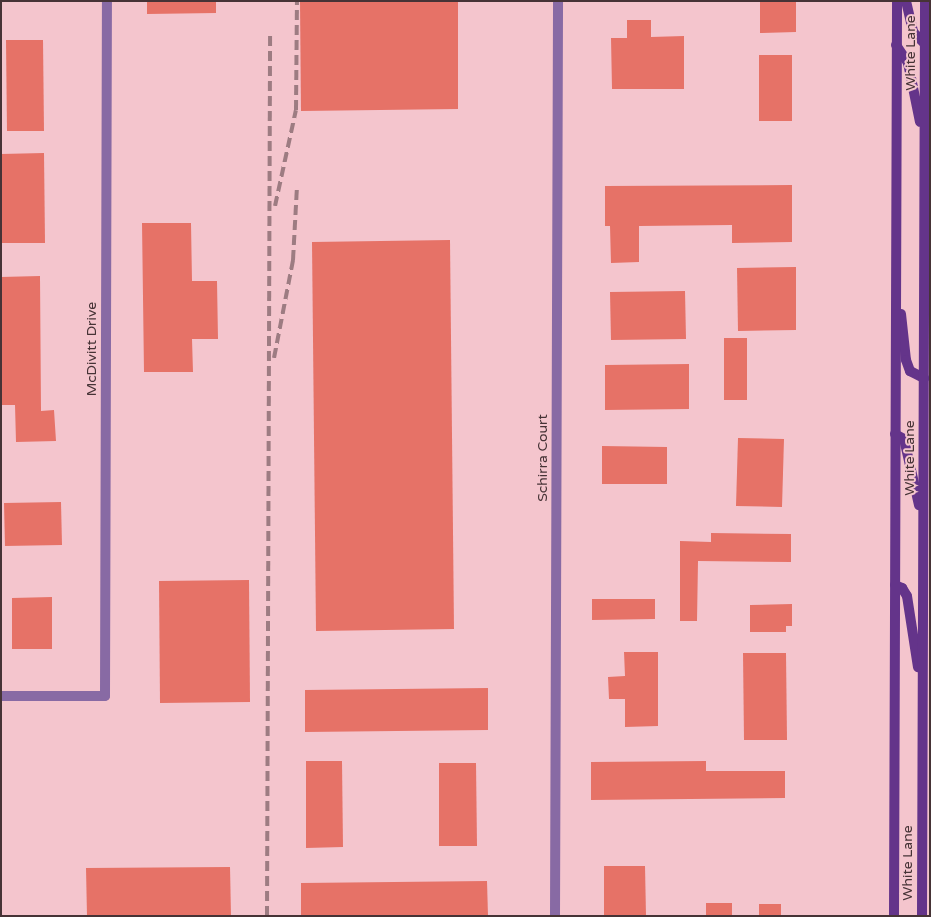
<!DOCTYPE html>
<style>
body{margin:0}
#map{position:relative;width:931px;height:917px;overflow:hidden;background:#f4c5cd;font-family:"Varela Round",sans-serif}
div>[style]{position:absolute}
.building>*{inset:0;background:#e67267}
.street>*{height:10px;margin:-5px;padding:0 5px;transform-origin:5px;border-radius:5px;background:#886aa4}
.secondary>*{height:10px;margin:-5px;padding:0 5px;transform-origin:5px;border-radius:5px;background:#64348a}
.rail>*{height:4px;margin-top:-2px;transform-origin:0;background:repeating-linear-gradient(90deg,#9d7c82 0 10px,transparent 0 15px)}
span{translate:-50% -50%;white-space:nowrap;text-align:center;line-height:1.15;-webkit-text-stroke:4px #f4c5cd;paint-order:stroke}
.street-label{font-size:14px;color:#463336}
.frame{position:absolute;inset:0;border:2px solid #463336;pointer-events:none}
</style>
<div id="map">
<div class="building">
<div style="clip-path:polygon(147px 1px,216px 1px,216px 13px,147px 14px)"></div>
<div style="clip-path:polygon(300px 1px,458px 1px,458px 109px,301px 111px)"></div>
<div style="clip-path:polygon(760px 1px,796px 1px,796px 32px,760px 33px)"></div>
<div style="clip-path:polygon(627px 20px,651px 20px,651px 37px,684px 36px,684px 89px,612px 89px,611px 38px,627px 38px)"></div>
<div style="clip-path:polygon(6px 40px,43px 40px,44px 131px,7px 131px)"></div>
<div style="clip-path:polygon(759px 55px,792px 55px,792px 121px,759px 121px)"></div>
<div style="clip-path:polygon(44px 153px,45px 243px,1px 243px,1px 154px)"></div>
<div style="clip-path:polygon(792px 185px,792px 242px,732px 243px,732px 225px,639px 226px,639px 262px,611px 263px,610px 226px,605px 226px,605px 186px)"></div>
<div style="clip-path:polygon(142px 223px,191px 223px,192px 281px,217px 281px,218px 339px,192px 339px,193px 372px,144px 372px)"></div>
<div style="clip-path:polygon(450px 240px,454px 629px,316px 631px,312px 242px)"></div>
<div style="clip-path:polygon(796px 267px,796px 330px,738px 331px,737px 268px)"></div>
<div style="clip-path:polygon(40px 276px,41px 411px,54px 410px,56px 441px,16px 442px,15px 405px,1px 405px,1px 277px)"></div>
<div style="clip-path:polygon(685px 291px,686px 339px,611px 340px,610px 292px)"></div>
<div style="clip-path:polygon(724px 338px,747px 338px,747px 400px,724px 400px)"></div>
<div style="clip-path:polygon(689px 364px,689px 409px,605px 410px,605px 365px)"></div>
<div style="clip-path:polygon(738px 438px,784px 439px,782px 507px,736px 506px)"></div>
<div style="clip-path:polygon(602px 446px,667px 447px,667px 484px,602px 484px)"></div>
<div style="clip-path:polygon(61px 502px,62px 545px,5px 546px,4px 503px)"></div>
<div style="clip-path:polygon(711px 533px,791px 534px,791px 562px,698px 561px,697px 621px,680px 621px,680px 541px,711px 542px)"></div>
<div style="clip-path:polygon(249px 580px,250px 702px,160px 703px,159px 581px)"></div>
<div style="clip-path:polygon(52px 597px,52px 649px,12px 649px,12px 598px)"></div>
<div style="clip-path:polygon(592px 599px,655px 599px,655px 619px,592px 620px)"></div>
<div style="clip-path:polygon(792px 604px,792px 626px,786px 626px,786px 632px,750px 632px,750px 605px)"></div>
<div style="clip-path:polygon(624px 652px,658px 652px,658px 726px,625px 727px,625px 699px,609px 699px,608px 677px,625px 676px)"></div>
<div style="clip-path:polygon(743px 653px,786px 653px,787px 740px,744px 740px)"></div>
<div style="clip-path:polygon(488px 688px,488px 730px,305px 732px,305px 690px)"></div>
<div style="clip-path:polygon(306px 761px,342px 761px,343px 847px,306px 848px)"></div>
<div style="clip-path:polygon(706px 761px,706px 771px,785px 771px,785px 798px,591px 800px,591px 762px)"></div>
<div style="clip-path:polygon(439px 763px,476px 763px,477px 846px,439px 846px)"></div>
<div style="clip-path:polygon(604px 866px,645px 866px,646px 916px,604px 916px)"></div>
<div style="clip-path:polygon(230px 867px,231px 916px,87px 916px,86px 868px)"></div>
<div style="clip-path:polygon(487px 881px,488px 916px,301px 916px,301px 883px)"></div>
<div style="clip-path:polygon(706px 903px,732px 903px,732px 916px,706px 916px)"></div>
<div style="clip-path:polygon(759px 904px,781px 904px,781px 916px,759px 916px)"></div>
</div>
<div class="street">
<div style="left:1px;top:696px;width:104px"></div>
<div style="left:105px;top:696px;width:695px;rotate:-89.84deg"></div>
<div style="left:555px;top:916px;width:915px;rotate:-89.81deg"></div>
</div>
<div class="secondary">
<div style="left:906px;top:1px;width:32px;rotate:77deg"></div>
<div style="left:913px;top:32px;width:17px;rotate:45deg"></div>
<div style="left:896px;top:45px;width:22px;rotate:56deg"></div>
<div style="left:908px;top:63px;width:60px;rotate:78.5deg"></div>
<div style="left:901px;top:314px;width:46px;rotate:83.8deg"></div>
<div style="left:906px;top:360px;width:12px;rotate:70deg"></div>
<div style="left:910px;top:371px;width:16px;rotate:27deg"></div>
<div style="left:895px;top:434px;width:10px;rotate:29deg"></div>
<div style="left:904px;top:439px;width:68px;rotate:77.2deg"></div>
<div style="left:895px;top:585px;width:8px;rotate:23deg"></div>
<div style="left:902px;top:588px;width:9px;rotate:58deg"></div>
<div style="left:907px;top:596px;width:72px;rotate:81.2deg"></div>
<div style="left:894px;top:916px;width:915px;rotate:-89.81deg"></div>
<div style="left:922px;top:916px;width:915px;rotate:-89.81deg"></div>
</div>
<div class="rail">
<div style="left:275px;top:206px;width:98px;rotate:-77.7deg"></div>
<div style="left:296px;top:110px;width:109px;rotate:-89.5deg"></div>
<div style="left:274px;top:358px;width:100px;rotate:-79deg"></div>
<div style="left:293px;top:260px;width:74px;rotate:-86.9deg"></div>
<div style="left:267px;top:916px;width:880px;rotate:-89.8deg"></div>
</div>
<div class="street-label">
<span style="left:911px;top:53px;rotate:-90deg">White Lane</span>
<span style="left:92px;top:349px;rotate:-90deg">McDivitt Drive</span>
<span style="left:543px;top:458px;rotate:-90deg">Schirra Court</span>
<span style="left:910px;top:458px;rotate:-90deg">White Lane</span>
<span style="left:908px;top:863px;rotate:-90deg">White Lane</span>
</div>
<div class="frame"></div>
</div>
